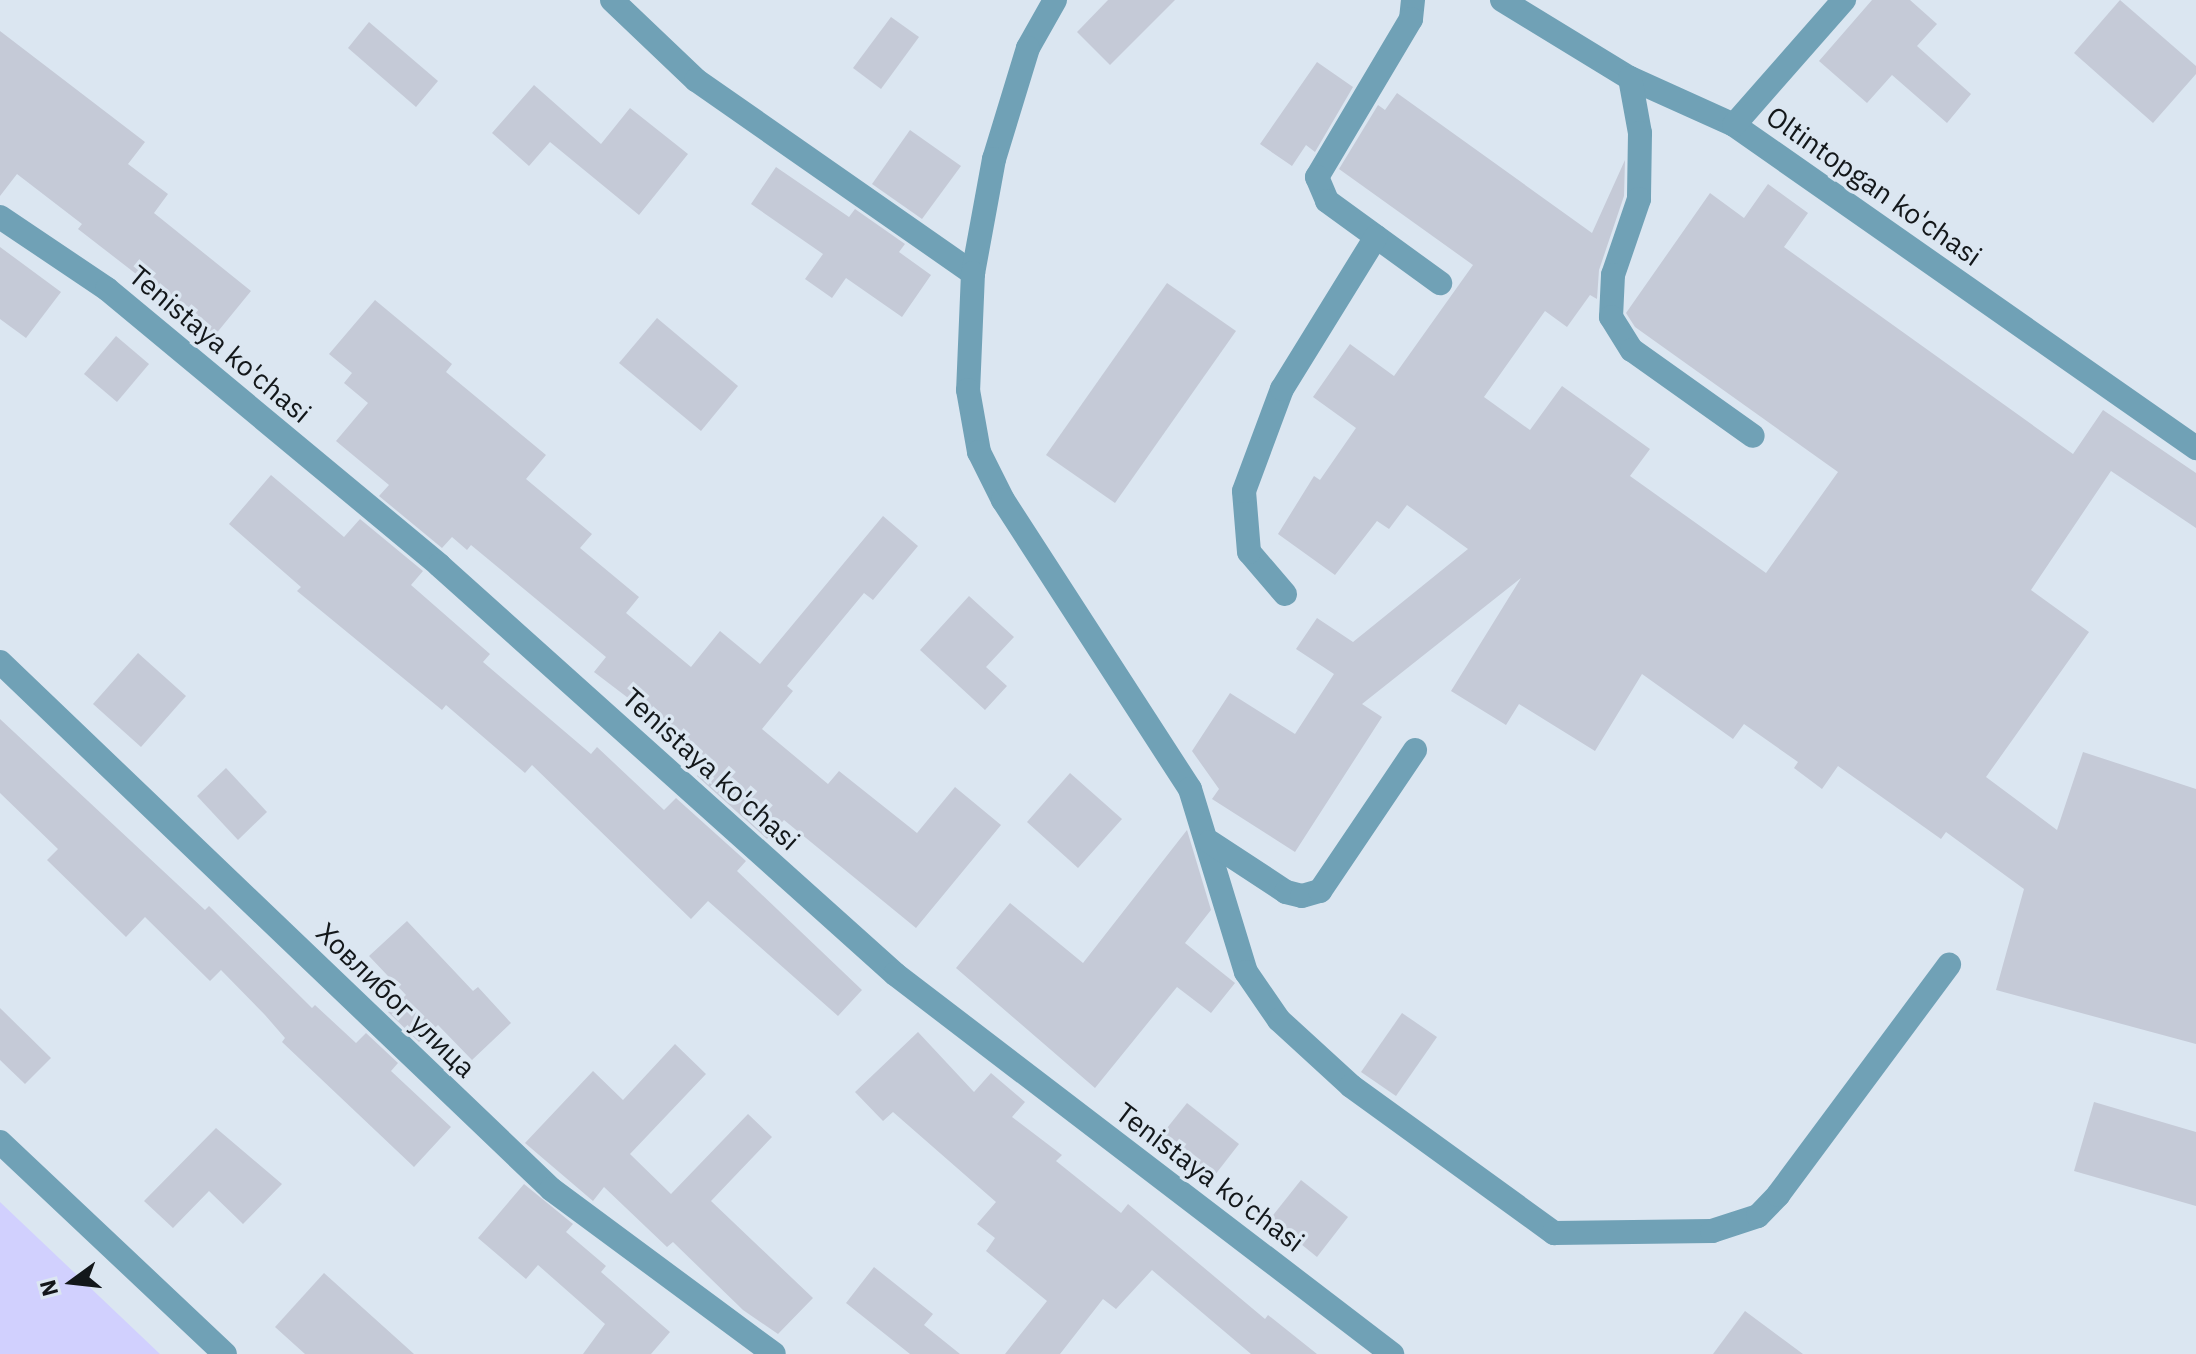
<!DOCTYPE html>
<meta charset="utf-8">
<style>
body{margin:0}
#map{position:relative;width:2196px;height:1354px;overflow:hidden;background:#dbe6f1;font-family:"IBM Plex Sans",sans-serif}
div>[style]{position:absolute}
.green>*{inset:0;background:#d1d0fe}
.building>*{inset:0;background:#c5cad7}
.minor>*{height:24px;margin:-12px;padding:0 12px;transform-origin:12px;border-radius:12px;background:#70a1b6}
span{translate:-50% -50%;white-space:nowrap;text-align:center;line-height:1.15;-webkit-text-stroke:7px #dbe6f1;paint-order:stroke}
.street-label{font-size:28px;color:#13171a}
.north{position:absolute;left:32px;top:1242px;width:80px;height:80px;-webkit-text-stroke:6px #dbe6f1;paint-order:stroke;rotate:255deg;font-size:22px;font-weight:700;line-height:32px;text-align:center;color:#13171a}
.north::after{content:'';display:block;margin:auto;width:28px;height:36px;background:#13171a;clip-path:polygon(50% 0,100% 100%,50% 72%,0 100%)}
</style>
<div id="map">
<div class="green">
<div style="clip-path:polygon(0 1202px,160px 1354px,0 1354px)"></div>
</div>
<div class="building">
<div style="clip-path:polygon(1108px 0,1175px 0,1110px 65px,1077px 32px)"></div>
<div style="clip-path:polygon(1872px 0,1910px 0,1937px 24px,1917px 46px,1971px 94px,1947px 123px,1892px 75px,1867px 103px,1819px 61px)"></div>
<div style="clip-path:polygon(2120px 0,2196px 66px,2196px 74px,2153px 123px,2074px 53px)"></div>
<div style="clip-path:polygon(891px 17px,919px 37px,881px 89px,853px 68px)"></div>
<div style="clip-path:polygon(369px 22px,438px 81px,416px 107px,348px 48px)"></div>
<div style="clip-path:polygon(0 31px,145px 142px,128px 164px,168px 194px,154px 213px,251px 291px,215px 335px,78px 229px,82px 224px,17px 174px,0 196px)"></div>
<div style="clip-path:polygon(1317px 62px,1353px 87px,1315px 152px,1306px 145px,1292px 166px,1260px 144px)"></div>
<div style="clip-path:polygon(534px 85px,601px 144px,630px 108px,688px 154px,639px 215px,550px 142px,529px 166px,492px 133px)"></div>
<div style="clip-path:polygon(1397px 93px,1592px 233px,1625px 160px,1624px 196px,1599px 270px,1597px 299px,1590px 295px,1567px 327px,1545px 311px,1484px 397px,1530px 430px,1562px 386px,1650px 449px,1630px 476px,1766px 573px,1838px 472px,1635px 327px,1626px 313px,1710px 193px,1744px 218px,1768px 184px,1808px 213px,1784px 247px,2073px 454px,2103px 410px,2196px 473px,2196px 528px,2111px 471px,2031px 590px,2089px 632px,1986px 777px,2057px 830px,2083px 752px,2196px 789px,2196px 1044px,1996px 990px,2024px 889px,1946px 832px,1941px 839px,1838px 766px,1822px 789px,1794px 768px,1798px 762px,1744px 724px,1733px 739px,1642px 674px,1595px 751px,1519px 704px,1506px 725px,1451px 691px,1521px 578px,1362px 704px,1382px 717px,1295px 852px,1212px 799px,1219px 789px,1192px 751px,1230px 693px,1295px 734px,1334px 674px,1296px 649px,1317px 618px,1353px 642px,1468px 549px,1407px 505px,1389px 529px,1377px 521px,1335px 575px,1278px 534px,1314px 476px,1320px 480px,1356px 428px,1313px 397px,1350px 344px,1394px 376px,1473px 265px,1339px 169px,1378px 105px,1385px 110px)"></div>
<div style="clip-path:polygon(910px 130px,961px 166px,922px 219px,872px 184px)"></div>
<div style="clip-path:polygon(776px 167px,849px 217px,855px 209px,905px 244px,899px 252px,931px 275px,902px 317px,846px 278px,832px 298px,805px 279px,823px 254px,751px 204px)"></div>
<div style="clip-path:polygon(0 247px,61px 292px,26px 338px,0 319px)"></div>
<div style="clip-path:polygon(1167px 283px,1236px 331px,1115px 503px,1046px 455px)"></div>
<div style="clip-path:polygon(375px 300px,452px 364px,446px 372px,546px 455px,526px 479px,592px 534px,580px 548px,639px 597px,626px 613px,691px 667px,720px 631px,760px 664px,883px 516px,918px 546px,873px 600px,864px 593px,787px 686px,793px 691px,762px 729px,828px 784px,839px 771px,917px 833px,955px 787px,1001px 825px,916px 928px,784px 820px,767px 839px,697px 776px,711px 761px,594px 672px,606px 657px,471px 545px,467px 550px,452px 537px,442px 548px,379px 496px,389px 485px,336px 441px,368px 403px,344px 383px,352px 373px,329px 354px)"></div>
<div style="clip-path:polygon(657px 318px,738px 386px,701px 431px,619px 363px)"></div>
<div style="clip-path:polygon(116px 336px,149px 364px,117px 402px,84px 374px)"></div>
<div style="clip-path:polygon(271px 475px,344px 537px,360px 519px,423px 571px,411px 585px,490px 654px,483px 662px,591px 754px,597px 747px,664px 810px,676px 798px,746px 861px,737px 871px,862px 990px,838px 1016px,708px 901px,691px 919px,532px 765px,525px 773px,446px 705px,442px 710px,297px 591px,301px 587px,229px 524px)"></div>
<div style="clip-path:polygon(969px 596px,1014px 637px,986px 667px,1007px 686px,985px 710px,920px 650px)"></div>
<div style="clip-path:polygon(138px 653px,186px 696px,141px 747px,93px 704px)"></div>
<div style="clip-path:polygon(0 719px,205px 910px,209px 906px,312px 1008px,315px 1005px,356px 1043px,366px 1033px,398px 1063px,391px 1071px,451px 1127px,414px 1167px,282px 1042px,285px 1038px,265px 1015px,221px 970px,210px 981px,145px 917px,126px 937px,47px 860px,58px 849px,0 793px)"></div>
<div style="clip-path:polygon(226px 768px,267px 812px,238px 840px,197px 796px)"></div>
<div style="clip-path:polygon(1070px 773px,1122px 819px,1078px 868px,1027px 822px)"></div>
<div style="clip-path:polygon(1187px 830px,1211px 910px,1185px 943px,1235px 983px,1211px 1013px,1177px 987px,1095px 1088px,956px 968px,1010px 903px,1083px 963px)"></div>
<div style="clip-path:polygon(407px 921px,473px 991px,478px 987px,511px 1023px,472px 1060px,438px 1025px,419px 1042px,388px 1012px,406px 995px,369px 956px)"></div>
<div style="clip-path:polygon(0 1008px,51px 1058px,25px 1084px,0 1060px)"></div>
<div style="clip-path:polygon(1402px 1013px,1437px 1037px,1396px 1096px,1361px 1072px)"></div>
<div style="clip-path:polygon(918px 1032px,974px 1092px,991px 1073px,1025px 1102px,1012px 1117px,1062px 1155px,1056px 1161px,1121px 1213px,1128px 1204px,1265px 1319px,1268px 1315px,1317px 1354px,1251px 1354px,1152px 1270px,1116px 1309px,1103px 1299px,1060px 1354px,1005px 1354px,1047px 1301px,986px 1251px,995px 1238px,977px 1224px,996px 1202px,893px 1112px,883px 1121px,855px 1092px)"></div>
<div style="clip-path:polygon(675px 1044px,706px 1074px,630px 1154px,671px 1194px,748px 1114px,772px 1137px,711px 1201px,813px 1298px,778px 1334px,743px 1310px,673px 1242px,667px 1247px,604px 1187px,593px 1201px,525px 1143px,593px 1071px,623px 1100px)"></div>
<div style="clip-path:polygon(2094px 1102px,2196px 1132px,2196px 1206px,2074px 1171px)"></div>
<div style="clip-path:polygon(1187px 1103px,1239px 1144px,1211px 1180px,1159px 1138px)"></div>
<div style="clip-path:polygon(216px 1128px,282px 1184px,243px 1224px,209px 1191px,173px 1228px,144px 1201px)"></div>
<div style="clip-path:polygon(1301px 1180px,1348px 1217px,1317px 1257px,1270px 1219px)"></div>
<div style="clip-path:polygon(524px 1184px,573px 1224px,566px 1232px,606px 1266px,601px 1272px,670px 1332px,651px 1354px,583px 1354px,605px 1324px,538px 1265px,526px 1279px,478px 1238px)"></div>
<div style="clip-path:polygon(874px 1267px,933px 1314px,924px 1325px,960px 1354px,910px 1354px,846px 1303px)"></div>
<div style="clip-path:polygon(324px 1273px,414px 1354px,305px 1354px,275px 1327px)"></div>
<div style="clip-path:polygon(1745px 1311px,1803px 1354px,1713px 1354px)"></div>
</div>
<div class="minor">
<div style="left:612px;top:0;width:116px;rotate:43.6deg"></div>
<div style="left:696px;top:80px;width:338px;rotate:34.9deg"></div>
<div style="left:1055px;top:0;width:55px;rotate:119.4deg"></div>
<div style="left:1028px;top:48px;width:116px;rotate:107deg"></div>
<div style="left:994px;top:159px;width:116px;rotate:100.4deg"></div>
<div style="left:973px;top:273px;width:117px;rotate:92.4deg"></div>
<div style="left:968px;top:390px;width:63px;rotate:79.9deg"></div>
<div style="left:979px;top:452px;width:54px;rotate:63.4deg"></div>
<div style="left:1003px;top:500px;width:344px;rotate:57.1deg"></div>
<div style="left:1190px;top:789px;width:191px;rotate:73deg"></div>
<div style="left:1246px;top:972px;width:58px;rotate:55.5deg"></div>
<div style="left:1279px;top:1020px;width:98px;rotate:42.5deg"></div>
<div style="left:1351px;top:1086px;width:251px;rotate:35.9deg"></div>
<div style="left:1554px;top:1233px;width:158px;rotate:-0.7deg"></div>
<div style="left:1712px;top:1231px;width:48px;rotate:-18.1deg"></div>
<div style="left:1758px;top:1216px;width:29px;rotate:-46deg"></div>
<div style="left:1778px;top:1195px;width:287px;rotate:-53.4deg"></div>
<div style="left:1413px;top:0;width:19px;rotate:96deg"></div>
<div style="left:1411px;top:19px;width:184px;rotate:120.7deg"></div>
<div style="left:1317px;top:177px;width:26px;rotate:67deg"></div>
<div style="left:1327px;top:201px;width:140px;rotate:36deg"></div>
<div style="left:1502px;top:0;width:150px;rotate:31.4deg"></div>
<div style="left:1630px;top:78px;width:114px;rotate:24.3deg"></div>
<div style="left:1734px;top:125px;width:564px;rotate:34.96deg"></div>
<div style="left:1630px;top:78px;width:56px;rotate:79.7deg"></div>
<div style="left:1640px;top:133px;width:66px;rotate:90.9deg"></div>
<div style="left:1639px;top:199px;width:80px;rotate:108.9deg"></div>
<div style="left:1613px;top:275px;width:42px;rotate:92.7deg"></div>
<div style="left:1611px;top:317px;width:39px;rotate:58deg"></div>
<div style="left:1632px;top:350px;width:148px;rotate:35.4deg"></div>
<div style="left:1734px;top:125px;width:167px;rotate:-48.7deg"></div>
<div style="left:0;top:217px;width:129px;rotate:33.9deg"></div>
<div style="left:107px;top:289px;width:432px;rotate:39.7deg"></div>
<div style="left:439px;top:565px;width:613px;rotate:41.89deg"></div>
<div style="left:895px;top:974px;width:626px;rotate:37.4deg"></div>
<div style="left:1285px;top:594px;width:55px;rotate:-130.6deg"></div>
<div style="left:1249px;top:552px;width:61px;rotate:-94.7deg"></div>
<div style="left:1244px;top:491px;width:109px;rotate:-69.6deg"></div>
<div style="left:1282px;top:389px;width:179px;rotate:-58.3deg"></div>
<div style="left:0;top:662px;width:762px;rotate:43.72deg"></div>
<div style="left:551px;top:1189px;width:277px;rotate:36.5deg"></div>
<div style="left:1210px;top:842px;width:91px;rotate:33.3deg"></div>
<div style="left:1286px;top:892px;width:16px;rotate:14deg"></div>
<div style="left:1302px;top:896px;width:19px;rotate:-16deg"></div>
<div style="left:1320px;top:891px;width:170px;rotate:-56deg"></div>
<div style="left:0;top:1142px;width:309px;rotate:43.3deg"></div>
</div>
<div class="street-label">
<span style="left:1874px;top:186px;rotate:35deg">Oltintopgan ko'chasi</span>
<span style="left:220px;top:344px;rotate:40deg">Tenistaya ko'chasi</span>
<span style="left:711px;top:769px;rotate:42deg">Tenistaya ko'chasi</span>
<span style="left:396px;top:1000px;rotate:44deg">Ховлибог улица</span>
<span style="left:1210px;top:1177px;rotate:37deg">Tenistaya ko'chasi</span>
</div>
<div class="north">N</div>
</div>
